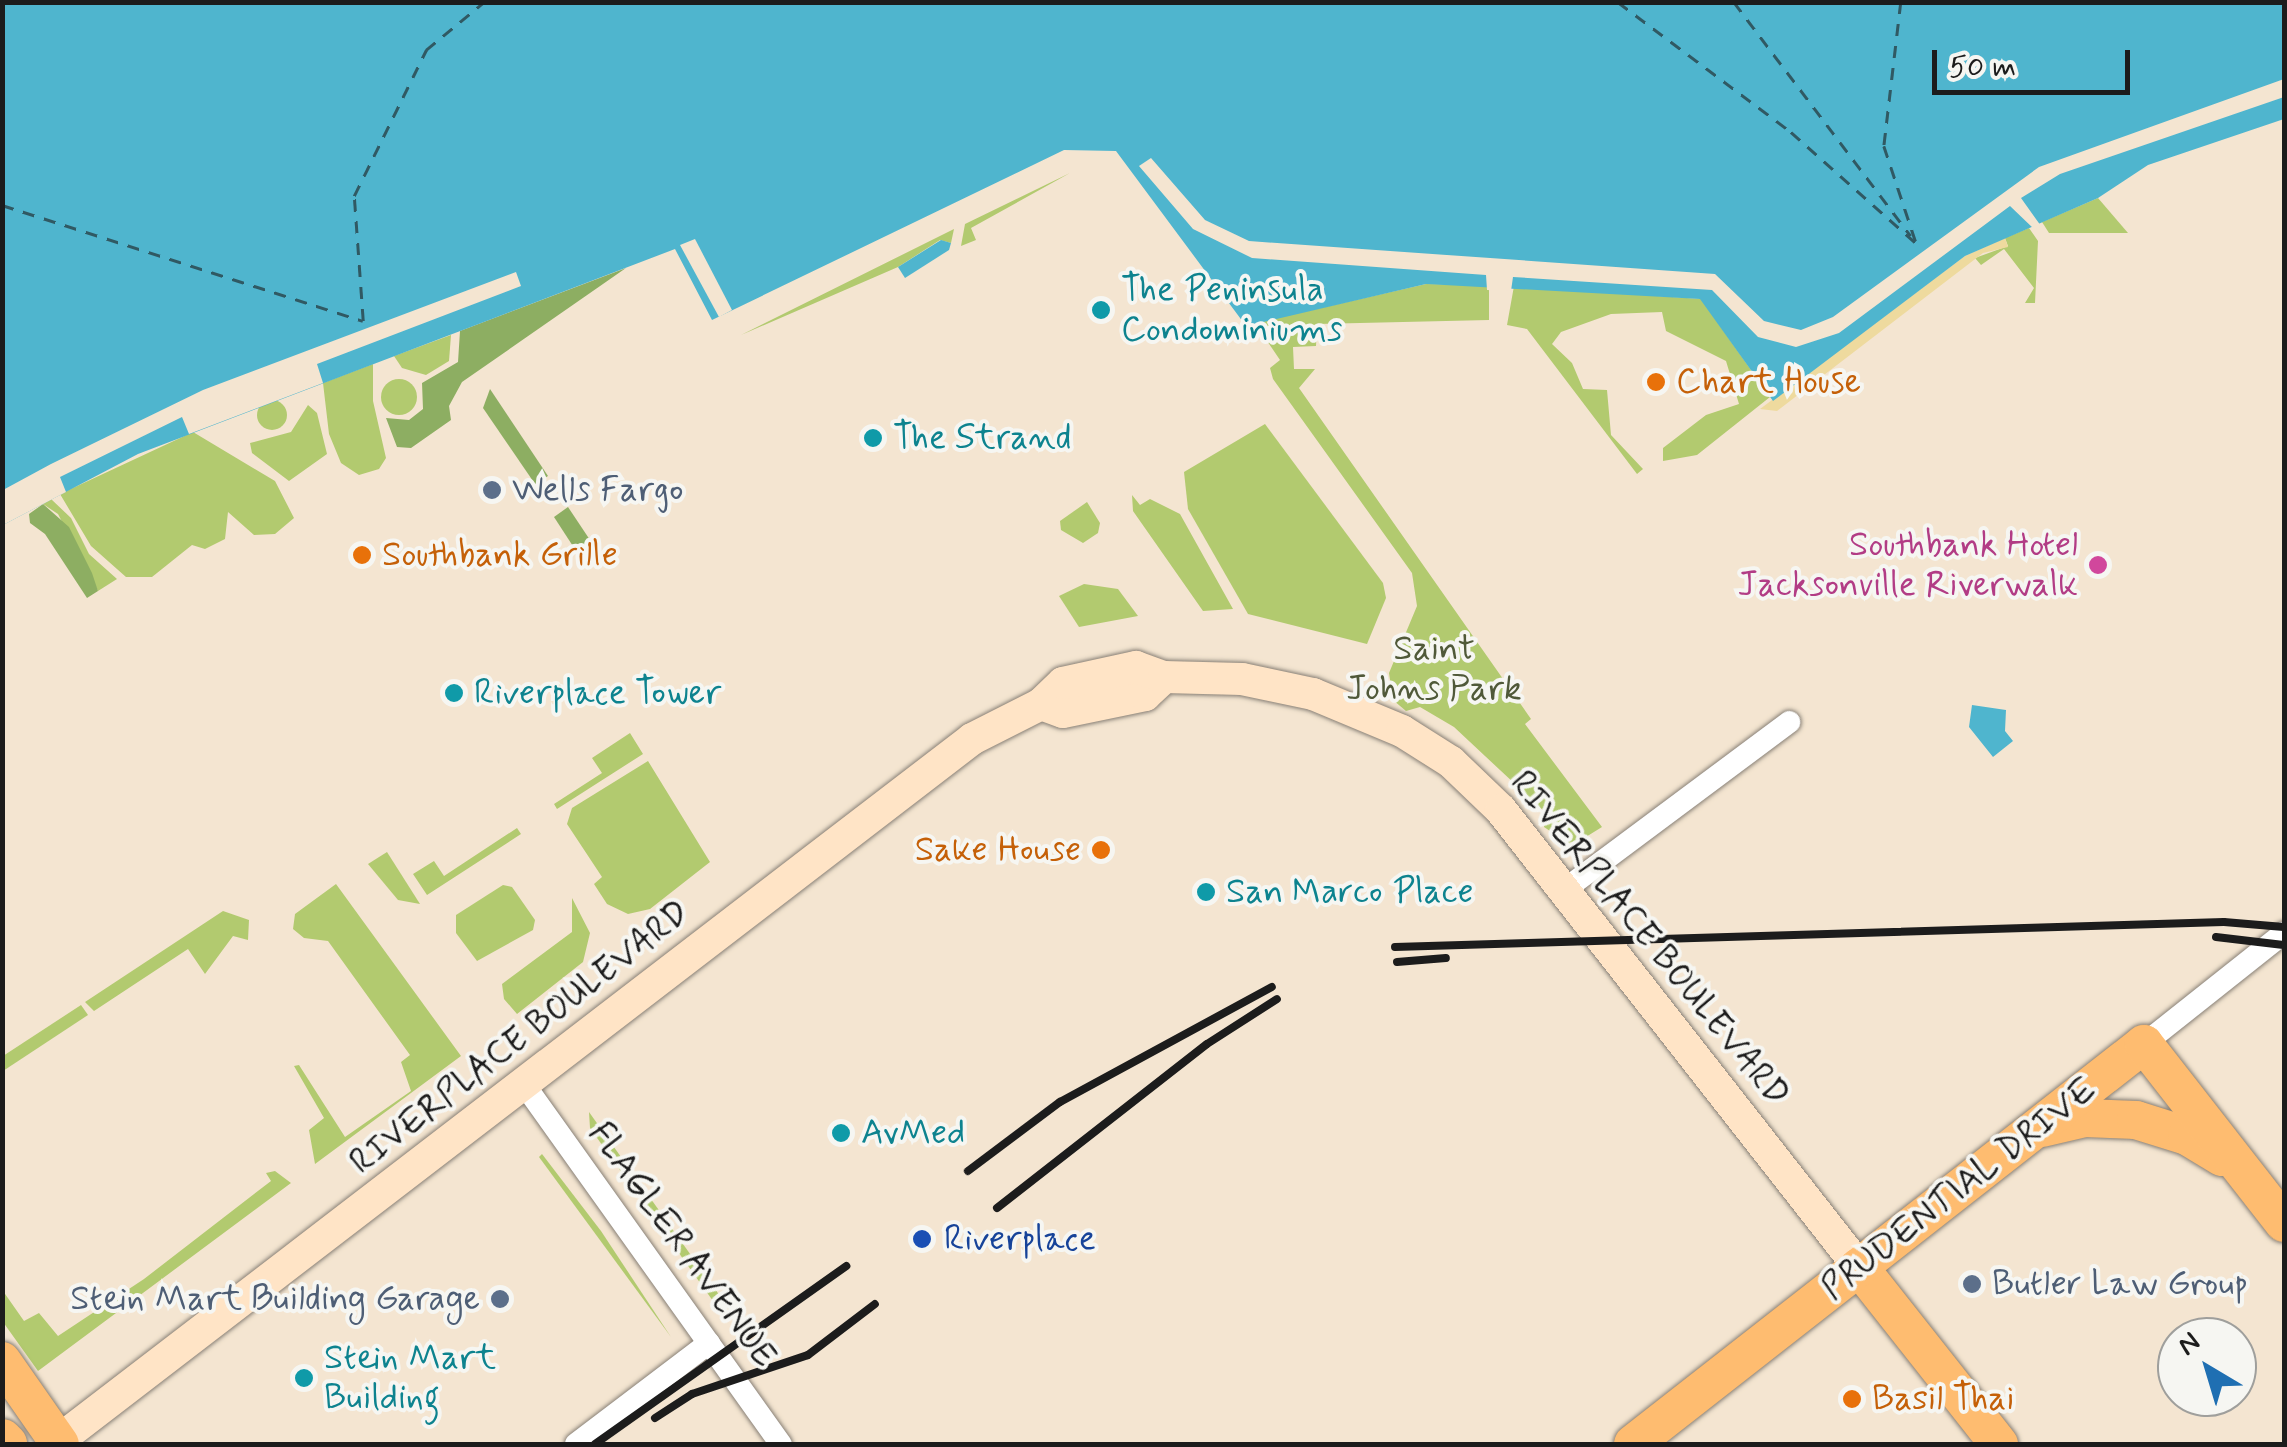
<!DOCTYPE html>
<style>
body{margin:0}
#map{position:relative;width:2287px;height:1447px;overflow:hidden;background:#f4e5d1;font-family:Mynerve,sans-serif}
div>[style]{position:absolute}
.green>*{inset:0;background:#b2ca6f}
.round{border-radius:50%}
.forest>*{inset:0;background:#8dae62}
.sand>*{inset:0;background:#eeda9e}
.water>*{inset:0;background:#4fb5ce}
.pier>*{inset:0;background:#f4e5d1}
.ferry>*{height:2.5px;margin-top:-1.25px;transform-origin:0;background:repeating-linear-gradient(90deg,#305963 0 12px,transparent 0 22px)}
.roads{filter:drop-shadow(0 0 2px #888076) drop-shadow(0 0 2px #888076)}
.street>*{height:22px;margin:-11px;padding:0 11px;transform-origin:11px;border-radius:11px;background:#fff}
.secondary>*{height:32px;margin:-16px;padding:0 16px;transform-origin:16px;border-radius:16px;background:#ffe4c6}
.primary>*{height:38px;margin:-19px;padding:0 19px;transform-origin:19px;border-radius:19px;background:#febc70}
.highway>*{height:42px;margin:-21px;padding:0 21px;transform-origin:21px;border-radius:21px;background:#febc70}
.rail>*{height:8px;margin:-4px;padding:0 4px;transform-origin:4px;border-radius:4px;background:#1c1c1c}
.dots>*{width:28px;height:28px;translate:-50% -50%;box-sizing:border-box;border:5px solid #f6f6f2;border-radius:50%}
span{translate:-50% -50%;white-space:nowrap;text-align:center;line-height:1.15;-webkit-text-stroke:8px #f6f6f2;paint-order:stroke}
.culture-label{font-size:35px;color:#0d838f}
.left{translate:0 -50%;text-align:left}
.food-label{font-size:35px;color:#c56008}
.right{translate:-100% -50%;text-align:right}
.service-label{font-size:35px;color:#4e5e75}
.hotel-label{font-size:35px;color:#b23c85}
.park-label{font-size:35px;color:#505939}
.street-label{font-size:35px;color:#1c1c1c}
.transit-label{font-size:35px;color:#164399}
.frame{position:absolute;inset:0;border:5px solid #1c1c1c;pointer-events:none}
.north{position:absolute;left:2157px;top:1317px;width:100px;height:100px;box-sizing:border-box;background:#f6f6f2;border:2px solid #9f9f9c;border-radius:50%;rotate:322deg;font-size:28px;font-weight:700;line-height:40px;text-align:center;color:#1c1c1c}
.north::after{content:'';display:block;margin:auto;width:35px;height:45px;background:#1f6fb2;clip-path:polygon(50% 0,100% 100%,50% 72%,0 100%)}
.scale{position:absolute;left:1932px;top:50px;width:198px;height:45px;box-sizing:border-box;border:5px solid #1c1c1c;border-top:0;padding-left:12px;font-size:30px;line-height:35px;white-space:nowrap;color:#1c1c1c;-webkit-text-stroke:8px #f6f6f2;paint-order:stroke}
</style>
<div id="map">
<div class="green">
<div style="clip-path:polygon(1070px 173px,971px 228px,976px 240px,961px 246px,965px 224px)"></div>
<div style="clip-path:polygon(2098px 198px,2128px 233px,2049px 233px,2042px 222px)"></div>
<div style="clip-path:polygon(2029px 228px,2038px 241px,2035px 303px,2025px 303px,2034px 288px,2004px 249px,1981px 265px,1975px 258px,2008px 246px,2005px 238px)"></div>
<div style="clip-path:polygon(954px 229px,951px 243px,940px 240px,898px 267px,741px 335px)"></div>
<div style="clip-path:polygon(1426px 284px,1489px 285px,1489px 320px,1317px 324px,1316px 346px,1293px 347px,1294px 369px,1315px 369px,1299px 388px,1531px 719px,1525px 724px,1602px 827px,1581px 840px,1568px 843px,1544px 827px,1547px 814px,1454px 727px,1420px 707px,1406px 711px,1393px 700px,1389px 673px,1417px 606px,1412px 573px,1273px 379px,1270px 368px,1280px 360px,1255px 323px)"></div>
<div style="clip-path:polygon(1514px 286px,1701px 299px,1770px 397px,1697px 455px,1663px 461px,1663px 448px,1706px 415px,1739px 404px,1726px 361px,1666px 331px,1662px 312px,1611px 314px,1561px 332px,1552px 344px,1572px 363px,1583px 389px,1607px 390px,1611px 435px,1643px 469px,1637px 474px,1527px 329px,1507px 325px)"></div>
<div style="clip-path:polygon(451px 335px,449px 361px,426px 375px,402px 368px,394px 356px)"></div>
<div style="clip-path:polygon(373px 364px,373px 401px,386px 458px,379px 469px,359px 475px,341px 463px,329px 434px,323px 383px)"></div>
<div class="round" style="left:381px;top:379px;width:36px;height:36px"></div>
<div class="round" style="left:257px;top:400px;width:30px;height:30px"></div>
<div style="clip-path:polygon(308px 405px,317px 413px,327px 454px,289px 481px,252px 453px,250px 443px,291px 432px)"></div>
<div style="clip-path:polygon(1265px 424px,1383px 583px,1386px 598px,1367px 644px,1248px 614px,1188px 509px,1184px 472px)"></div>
<div style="clip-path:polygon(193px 432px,275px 481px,294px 518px,275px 534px,254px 535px,228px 512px,225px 539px,205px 549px,192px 545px,152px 577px,126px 577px,91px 546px,60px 494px)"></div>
<div style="clip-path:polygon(1132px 495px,1140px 505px,1150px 499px,1180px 514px,1233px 609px,1203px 611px,1133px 511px)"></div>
<div style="clip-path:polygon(51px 499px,71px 518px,89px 554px,117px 579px,98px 591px,58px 514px,43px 504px)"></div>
<div style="clip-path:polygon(1087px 502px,1100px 523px,1098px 533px,1083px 543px,1061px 530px,1060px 521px)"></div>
<div style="clip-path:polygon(1084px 584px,1118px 589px,1138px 616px,1079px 627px,1059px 596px)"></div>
<div style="clip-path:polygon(630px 733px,643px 754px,557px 809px,554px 804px,602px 773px,592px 758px)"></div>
<div style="clip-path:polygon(648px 761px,710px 862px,650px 909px,628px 914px,607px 904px,594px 884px,602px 877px,567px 824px,572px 808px)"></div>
<div style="clip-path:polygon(517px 828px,521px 834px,427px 895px,413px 874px,434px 861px,444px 876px)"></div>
<div style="clip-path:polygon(387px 852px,420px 904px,398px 900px,368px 864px)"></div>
<div style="clip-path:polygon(336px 884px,461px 1056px,315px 1164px,309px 1130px,324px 1118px,294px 1066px,299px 1065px,345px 1137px,411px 1091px,401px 1062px,410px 1055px,328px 941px,304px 938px,293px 929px,295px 914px)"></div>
<div style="clip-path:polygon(503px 885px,512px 887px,535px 920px,533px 930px,477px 961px,456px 933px,456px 915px)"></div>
<div style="clip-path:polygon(572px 898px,590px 933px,583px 962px,517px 1014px,504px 999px,502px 984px,572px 932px)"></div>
<div style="clip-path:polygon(223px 911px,249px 920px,248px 940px,233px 936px,205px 974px,188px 949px,94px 1011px,85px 1002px)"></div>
<div style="clip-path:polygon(81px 1005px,88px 1015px,3px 1071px,3px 1056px)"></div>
<div style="clip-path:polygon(589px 1112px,720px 1296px,713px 1301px,590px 1128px)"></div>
<div style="clip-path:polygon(542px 1154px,601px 1231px,671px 1337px,539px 1157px)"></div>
<div style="clip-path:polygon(275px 1171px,291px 1183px,38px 1371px,3px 1322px,3px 1291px,24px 1321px,39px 1313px,58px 1336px,144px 1279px,271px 1181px,266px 1173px)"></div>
</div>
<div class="forest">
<div style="clip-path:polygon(626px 268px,462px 382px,449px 406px,451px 420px,411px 448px,397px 447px,386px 418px,409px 420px,423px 409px,422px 383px,458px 362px,460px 331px)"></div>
<div style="clip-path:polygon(490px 389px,548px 476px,535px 484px,483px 408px)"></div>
<div style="clip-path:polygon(43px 504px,69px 527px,92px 573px,98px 591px,87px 598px,45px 534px,30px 523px,29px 514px)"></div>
<div style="clip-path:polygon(568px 507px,594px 546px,580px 557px,554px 517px)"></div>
</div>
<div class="sand">
<div style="clip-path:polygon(2005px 238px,2008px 247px,1983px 253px,1777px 411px,1760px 409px,1965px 256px)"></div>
</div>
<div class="water">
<div style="clip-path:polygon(3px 3px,2284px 3px,2284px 119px,2148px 165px,2098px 198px,1965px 256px,1773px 401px,1700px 299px,1426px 284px,1246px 326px,1116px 151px,1064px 150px,712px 320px,675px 249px,138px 454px,3px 525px)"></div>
<div style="clip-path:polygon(941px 240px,951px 243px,949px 250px,905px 278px,898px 267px)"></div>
<div style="clip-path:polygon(1972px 705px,2006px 710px,2005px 731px,2013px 741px,1993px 757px,1969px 727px)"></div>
</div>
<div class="pier">
<div style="clip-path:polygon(2284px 79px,2284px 97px,2060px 174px,2021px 198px,2041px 226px,2035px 230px,2010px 206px,1839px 333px,1796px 347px,1758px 337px,1712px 290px,1513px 277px,1511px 291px,1487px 290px,1486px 275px,1252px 258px,1193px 229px,1139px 166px,1151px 158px,1205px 220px,1249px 241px,1715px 274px,1764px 321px,1801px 330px,1833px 317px,2039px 167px)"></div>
<div style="clip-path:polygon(695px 239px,732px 310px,719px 317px,680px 245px)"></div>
<div style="clip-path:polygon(516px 272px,521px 286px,317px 364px,323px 383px,189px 434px,182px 417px,60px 477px,66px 492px,3px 525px,3px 490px,51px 464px,203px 390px)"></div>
</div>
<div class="ferry">
<div style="left:1618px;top:2px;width:216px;rotate:36.9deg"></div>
<div style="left:1791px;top:132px;width:167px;rotate:41.6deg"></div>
<div style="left:1734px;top:2px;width:293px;rotate:52.9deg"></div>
<div style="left:1901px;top:2px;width:145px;rotate:96.7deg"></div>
<div style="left:1884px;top:146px;width:101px;rotate:71.6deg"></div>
<div style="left:2px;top:205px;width:379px;rotate:17.8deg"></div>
<div style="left:363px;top:321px;width:125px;rotate:-94.1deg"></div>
<div style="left:354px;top:196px;width:163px;rotate:-63.7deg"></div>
<div style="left:426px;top:50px;width:75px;rotate:-39.6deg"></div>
</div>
<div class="roads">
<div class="street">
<div style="left:1564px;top:890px;width:281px;rotate:-36.7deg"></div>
<div style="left:2144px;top:1044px;width:179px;rotate:-38.4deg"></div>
<div style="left:526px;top:1087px;width:439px;rotate:54.5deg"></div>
<div style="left:576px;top:1444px;width:167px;rotate:-37.2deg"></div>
</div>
<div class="secondary">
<div style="left:1041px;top:704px;width:23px;rotate:20deg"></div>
<div style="left:1063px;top:712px;width:84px;rotate:-11.7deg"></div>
<div style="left:1145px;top:695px;width:26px;rotate:-43deg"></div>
<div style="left:54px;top:1444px;width:1157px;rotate:-37.52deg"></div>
<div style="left:972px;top:739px;width:77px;rotate:-26.9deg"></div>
<div style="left:1041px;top:704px;width:30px;rotate:-44deg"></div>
<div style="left:1063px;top:683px;width:75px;rotate:-12.4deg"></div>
<div style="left:1136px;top:667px;width:30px;rotate:20deg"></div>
<div style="left:1164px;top:677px;width:78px;rotate:1.5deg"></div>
<div style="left:1242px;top:679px;width:73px;rotate:11.9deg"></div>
<div style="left:1313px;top:694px;width:96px;rotate:22.6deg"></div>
<div style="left:1402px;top:731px;width:58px;rotate:32.3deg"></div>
<div style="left:1451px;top:762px;width:69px;rotate:43.8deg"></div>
<div style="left:1501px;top:810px;width:581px;rotate:51.93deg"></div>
</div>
<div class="primary">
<div style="left:2042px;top:1128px;width:44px;rotate:-13.1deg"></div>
<div style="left:2085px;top:1118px;width:51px;rotate:2.2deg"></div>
<div style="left:2136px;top:1120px;width:53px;rotate:17.4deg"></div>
<div style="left:2187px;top:1136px;width:41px;rotate:31deg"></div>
<div style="left:1859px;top:1267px;width:226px;rotate:51.7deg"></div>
<div style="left:2px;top:1361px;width:101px;rotate:55.1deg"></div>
<div style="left:1633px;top:1444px;width:649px;rotate:-38.05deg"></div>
<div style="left:2144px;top:1044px;width:227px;rotate:52deg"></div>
</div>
<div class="highway">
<div style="left:2px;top:1440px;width:6px;rotate:45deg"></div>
</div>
</div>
<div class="rail">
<div style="left:2216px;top:937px;width:68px;rotate:6.7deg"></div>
<div style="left:1395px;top:947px;width:829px;rotate:-1.73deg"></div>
<div style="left:2224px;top:922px;width:60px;rotate:4.8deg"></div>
<div style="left:1397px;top:962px;width:49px;rotate:-4.7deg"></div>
<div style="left:968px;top:1171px;width:115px;rotate:-36.9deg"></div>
<div style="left:1060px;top:1102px;width:241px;rotate:-28.5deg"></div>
<div style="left:997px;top:1208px;width:266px;rotate:-38deg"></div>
<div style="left:1207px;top:1044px;width:83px;rotate:-32.7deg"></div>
<div style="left:655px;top:1418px;width:44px;rotate:-33deg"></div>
<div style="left:692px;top:1394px;width:122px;rotate:-18.6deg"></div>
<div style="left:808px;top:1355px;width:84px;rotate:-37.3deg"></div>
<div style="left:595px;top:1444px;width:308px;rotate:-35.3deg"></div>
</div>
<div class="dots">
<div style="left:1101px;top:310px;background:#0f9aa8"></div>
<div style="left:1656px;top:382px;background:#e8710a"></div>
<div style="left:873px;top:438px;background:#0f9aa8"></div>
<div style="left:492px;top:490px;background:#5c6f8a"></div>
<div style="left:362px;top:555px;background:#e8710a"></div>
<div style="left:2098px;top:565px;background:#d1479c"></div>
<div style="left:454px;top:693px;background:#0f9aa8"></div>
<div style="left:1101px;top:850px;background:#e8710a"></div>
<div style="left:1206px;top:892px;background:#0f9aa8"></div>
<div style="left:841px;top:1133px;background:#0f9aa8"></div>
<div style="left:922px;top:1239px;background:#1a4fb4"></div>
<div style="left:1972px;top:1284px;background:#5c6f8a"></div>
<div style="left:500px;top:1299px;background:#5c6f8a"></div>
<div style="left:304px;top:1378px;background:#0f9aa8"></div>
<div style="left:1852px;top:1399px;background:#e8710a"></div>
</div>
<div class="culture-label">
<span class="left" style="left:1121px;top:310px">The Peninsula<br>Condominiums</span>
<span class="left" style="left:893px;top:438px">The Strand</span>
<span class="left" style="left:474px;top:693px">Riverplace Tower</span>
<span class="left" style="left:1226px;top:892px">San Marco Place</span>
<span class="left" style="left:861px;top:1133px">AvMed</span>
<span class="left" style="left:324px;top:1378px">Stein Mart<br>Building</span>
</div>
<div class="food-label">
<span class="left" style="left:1676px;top:382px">Chart House</span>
<span class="left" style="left:382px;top:555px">Southbank Grille</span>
<span class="right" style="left:1081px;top:850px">Sake House</span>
<span class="left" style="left:1872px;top:1399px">Basil Thai</span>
</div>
<div class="service-label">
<span class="left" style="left:512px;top:490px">Wells Fargo</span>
<span class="left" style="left:1992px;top:1284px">Butler Law Group</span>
<span class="right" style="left:480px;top:1299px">Stein Mart Building Garage</span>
</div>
<div class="hotel-label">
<span class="right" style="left:2078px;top:565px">Southbank Hotel<br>Jacksonville Riverwalk</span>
</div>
<div class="park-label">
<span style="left:1434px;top:669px">Saint<br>Johns Park</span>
</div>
<div class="street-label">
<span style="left:1649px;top:939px;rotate:51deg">RIVERPLACE BOULEVARD</span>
<span style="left:520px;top:1038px;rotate:-38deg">RIVERPLACE BOULEVARD</span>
<span style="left:1959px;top:1189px;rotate:-38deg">PRUDENTIAL DRIVE</span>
<span style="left:682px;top:1245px;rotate:54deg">FLAGLER AVENUE</span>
</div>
<div class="transit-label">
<span class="left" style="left:944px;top:1239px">Riverplace</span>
</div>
<div class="frame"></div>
<div class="north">N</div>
<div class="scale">50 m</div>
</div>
